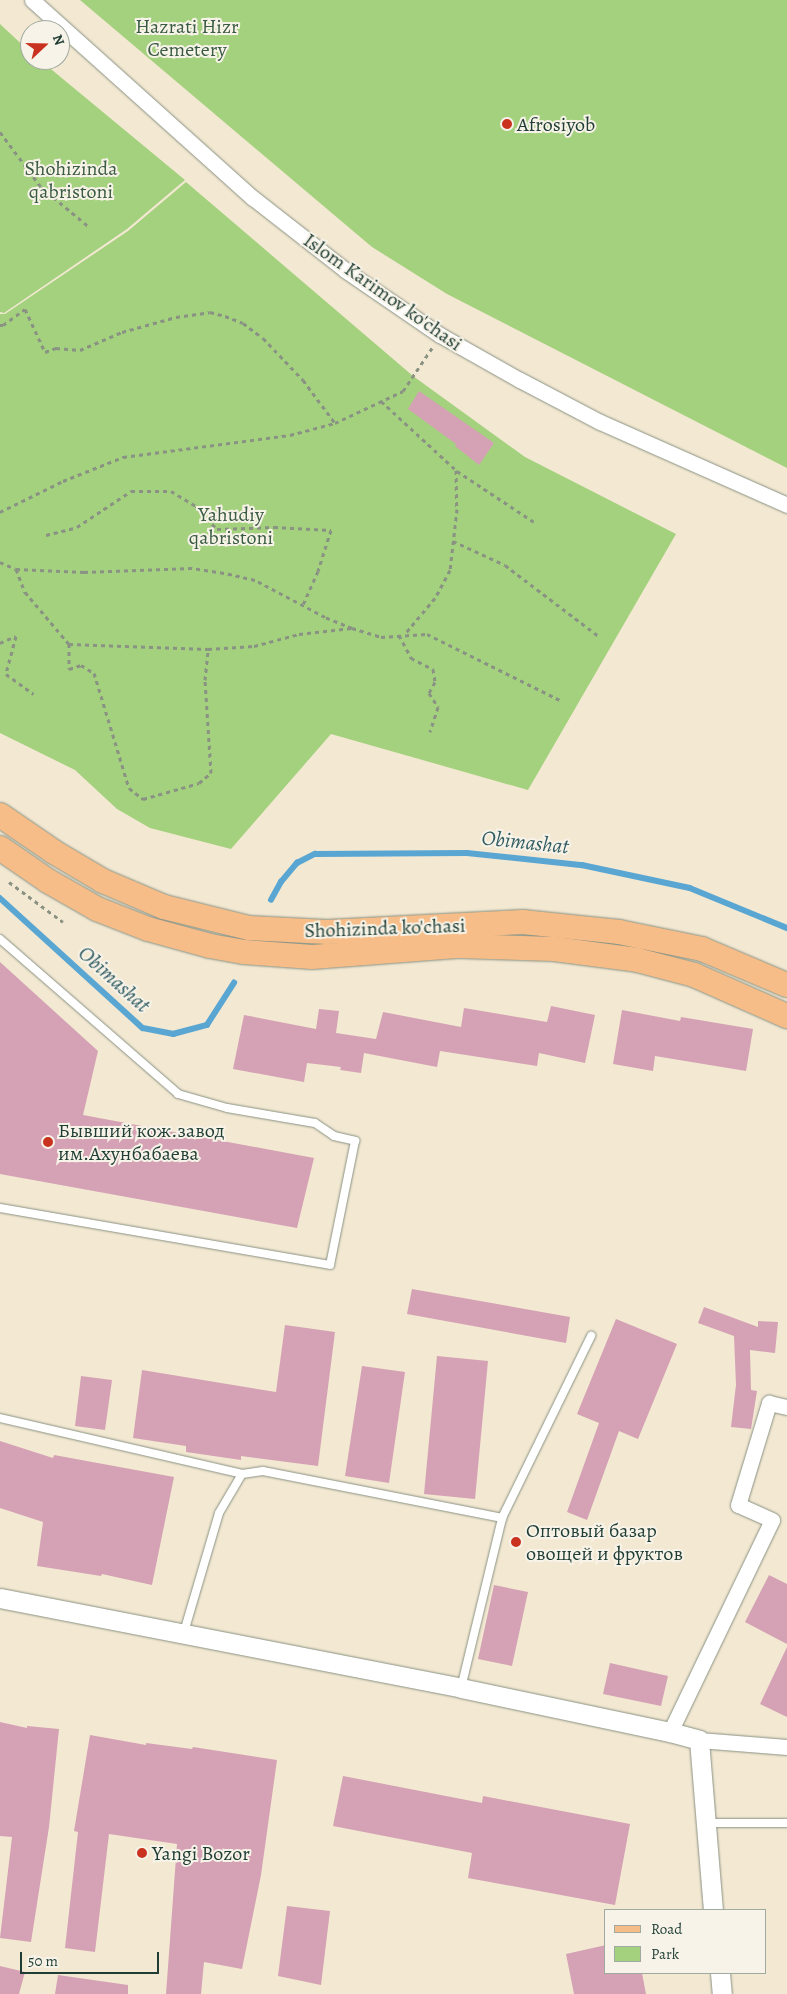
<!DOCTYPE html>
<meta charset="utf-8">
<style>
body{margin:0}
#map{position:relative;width:787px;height:1994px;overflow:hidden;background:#f3e8d2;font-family:Alegreya,serif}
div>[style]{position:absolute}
.green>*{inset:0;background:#a4d17e}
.stream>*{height:5.5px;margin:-2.75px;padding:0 2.75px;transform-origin:2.75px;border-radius:2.75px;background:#5aa6d2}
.building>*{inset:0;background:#d4a2b4}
.path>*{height:3px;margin-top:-1.5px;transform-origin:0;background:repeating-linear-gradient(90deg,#899283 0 4px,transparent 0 8px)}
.roads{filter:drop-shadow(0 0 1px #899283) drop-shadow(0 0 1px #899283)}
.service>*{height:8px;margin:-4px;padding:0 4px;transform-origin:4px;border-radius:4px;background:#fff}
.minor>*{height:15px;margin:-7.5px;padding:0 7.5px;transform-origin:7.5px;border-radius:7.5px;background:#fff}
.tertiary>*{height:19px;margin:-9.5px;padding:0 9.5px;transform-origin:9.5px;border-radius:9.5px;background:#fff}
.primary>*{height:24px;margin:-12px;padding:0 12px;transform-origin:12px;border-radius:12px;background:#f7bd88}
.dots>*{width:14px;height:14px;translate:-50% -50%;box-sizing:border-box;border:2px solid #f7f3e8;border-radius:50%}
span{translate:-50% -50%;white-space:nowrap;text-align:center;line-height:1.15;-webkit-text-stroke:4px #f7f3e8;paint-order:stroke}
.park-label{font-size:20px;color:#3a5b43}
.poi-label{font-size:20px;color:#1f3d34}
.left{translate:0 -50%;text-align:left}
.street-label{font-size:20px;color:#1f3d34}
.water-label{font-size:21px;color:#315c63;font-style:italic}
.legend{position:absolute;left:604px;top:1909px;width:162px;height:65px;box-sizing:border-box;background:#f7f3e8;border:1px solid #a1aaa0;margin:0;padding:6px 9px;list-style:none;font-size:15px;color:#1f3d34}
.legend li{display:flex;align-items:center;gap:10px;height:25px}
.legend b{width:25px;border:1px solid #a1aaa0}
.north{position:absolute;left:20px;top:20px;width:50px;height:50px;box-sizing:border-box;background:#f7f3e8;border:1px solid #a1aaa0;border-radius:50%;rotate:69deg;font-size:14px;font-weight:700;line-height:20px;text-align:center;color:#1f3d34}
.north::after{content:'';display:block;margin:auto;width:18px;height:22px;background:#c8321e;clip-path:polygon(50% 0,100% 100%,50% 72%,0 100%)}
.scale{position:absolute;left:20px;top:1952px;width:139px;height:22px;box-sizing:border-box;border:2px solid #1f3d34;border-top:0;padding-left:6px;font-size:15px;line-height:18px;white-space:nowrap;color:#1f3d34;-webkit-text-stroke:4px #f7f3e8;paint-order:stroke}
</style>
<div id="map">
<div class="green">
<div style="clip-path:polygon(80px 0,787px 0,787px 468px,447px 294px,372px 247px)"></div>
<div style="clip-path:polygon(0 24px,30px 52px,30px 60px,40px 60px,185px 180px,127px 229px,4px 313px,0 312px)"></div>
<div style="clip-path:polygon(186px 182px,413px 376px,525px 457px,676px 534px,528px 790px,331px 734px,231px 849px,150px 828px,117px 809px,75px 770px,0 733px,0 314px,5px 314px,128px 231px)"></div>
</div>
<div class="stream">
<div style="left:0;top:898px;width:193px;rotate:42.3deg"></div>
<div style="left:143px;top:1028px;width:31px;rotate:11deg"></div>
<div style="left:173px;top:1034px;width:35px;rotate:-15deg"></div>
<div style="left:207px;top:1025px;width:50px;rotate:-57.3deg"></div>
<div style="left:271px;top:900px;width:21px;rotate:-61deg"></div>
<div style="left:281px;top:882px;width:25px;rotate:-50deg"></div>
<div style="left:297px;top:863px;width:20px;rotate:-27deg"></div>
<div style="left:315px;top:854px;width:152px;rotate:-0.4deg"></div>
<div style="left:467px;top:853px;width:116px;rotate:6deg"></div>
<div style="left:582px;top:865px;width:110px;rotate:12deg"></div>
<div style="left:690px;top:888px;width:105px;rotate:22.4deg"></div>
</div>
<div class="building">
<div style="clip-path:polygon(419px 391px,494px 443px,479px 465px,455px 446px,456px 444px,408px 409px)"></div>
<div style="clip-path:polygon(0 962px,98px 1051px,83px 1115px,314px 1158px,297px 1228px,0 1174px)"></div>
<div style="clip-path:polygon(551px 1006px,595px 1015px,585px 1063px,539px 1053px,537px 1066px,440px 1051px,437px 1067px,364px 1053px,361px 1073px,340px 1070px,341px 1067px,307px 1063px,304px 1082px,233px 1069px,244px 1015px,316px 1029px,319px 1009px,339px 1011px,336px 1033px,376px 1039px,383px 1012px,461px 1027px,464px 1008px,547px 1022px)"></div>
<div style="clip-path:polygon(622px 1010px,680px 1021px,681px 1017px,753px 1029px,746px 1071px,655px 1056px,653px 1071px,613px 1064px)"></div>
<div style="clip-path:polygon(412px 1289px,570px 1317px,566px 1343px,407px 1314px)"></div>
<div style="clip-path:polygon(704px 1307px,758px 1327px,758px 1321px,778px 1322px,775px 1353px,750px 1350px,751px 1390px,757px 1391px,751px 1429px,731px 1427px,736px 1385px,734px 1336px,698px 1323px)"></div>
<div style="clip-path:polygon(616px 1319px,677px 1344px,638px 1439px,619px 1431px,587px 1520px,567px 1512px,599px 1423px,577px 1414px)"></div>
<div style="clip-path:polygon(285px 1325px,335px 1332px,318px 1466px,241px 1456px,241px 1460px,186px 1452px,186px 1446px,133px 1438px,142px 1370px,276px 1392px)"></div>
<div style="clip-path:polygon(437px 1356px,488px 1361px,475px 1499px,424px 1494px)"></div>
<div style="clip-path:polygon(362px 1366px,405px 1372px,389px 1483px,345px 1476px)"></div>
<div style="clip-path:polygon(81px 1376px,112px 1380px,105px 1430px,75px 1426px)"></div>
<div style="clip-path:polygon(0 1441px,53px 1458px,54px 1455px,174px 1477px,152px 1585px,102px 1574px,101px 1576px,37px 1566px,43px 1522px,0 1508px)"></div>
<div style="clip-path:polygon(769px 1575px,787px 1584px,787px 1644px,745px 1622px)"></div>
<div style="clip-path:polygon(494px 1585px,528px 1592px,512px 1666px,478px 1659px)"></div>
<div style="clip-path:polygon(787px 1647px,787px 1717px,760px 1704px)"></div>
<div style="clip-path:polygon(610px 1663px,668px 1676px,661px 1706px,603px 1694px)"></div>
<div style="clip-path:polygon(0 1722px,27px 1728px,27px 1726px,59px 1729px,49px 1827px,31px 1942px,0 1938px,12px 1837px,0 1836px)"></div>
<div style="clip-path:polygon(90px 1735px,146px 1745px,146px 1743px,192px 1749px,193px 1747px,277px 1760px,261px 1875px,242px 1969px,204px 1962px,201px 1994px,166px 1994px,177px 1844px,109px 1834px,95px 1952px,65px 1948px,78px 1832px,74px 1831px)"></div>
<div style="clip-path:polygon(343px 1776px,482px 1803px,483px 1796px,630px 1824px,615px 1905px,468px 1878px,472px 1853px,333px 1826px)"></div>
<div style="clip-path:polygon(287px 1906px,330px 1911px,321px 1985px,278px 1976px)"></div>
<div style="clip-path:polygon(606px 1945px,606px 1973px,642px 1973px,646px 1994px,574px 1994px,566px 1954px)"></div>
<div style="clip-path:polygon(0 1966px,25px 1972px,19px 1994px,0 1994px)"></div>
<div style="clip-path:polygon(58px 1975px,128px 1985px,128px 1994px,55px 1994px)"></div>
</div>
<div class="path">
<div style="left:0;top:132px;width:69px;rotate:53.3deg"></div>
<div style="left:41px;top:187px;width:61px;rotate:39.7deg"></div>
<div style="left:0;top:325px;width:3px"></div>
<div style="left:3px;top:325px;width:27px;rotate:-36deg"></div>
<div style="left:25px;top:309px;width:47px;rotate:65.1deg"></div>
<div style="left:45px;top:352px;width:12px;rotate:-20deg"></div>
<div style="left:56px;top:348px;width:24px;rotate:5deg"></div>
<div style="left:80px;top:350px;width:46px;rotate:-23.2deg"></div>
<div style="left:122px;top:332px;width:56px;rotate:-15.5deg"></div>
<div style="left:176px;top:317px;width:34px;rotate:-8deg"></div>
<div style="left:210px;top:312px;width:16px;rotate:15deg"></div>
<div style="left:225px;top:316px;width:19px;rotate:21deg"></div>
<div style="left:243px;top:323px;width:25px;rotate:37deg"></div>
<div style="left:263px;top:338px;width:58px;rotate:46.4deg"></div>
<div style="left:303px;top:380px;width:54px;rotate:53.3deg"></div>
<div style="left:381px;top:401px;width:102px;rotate:42.6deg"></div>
<div style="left:456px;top:470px;width:39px;rotate:89deg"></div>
<div style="left:457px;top:509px;width:61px;rotate:96.5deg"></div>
<div style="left:450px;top:570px;width:32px;rotate:118deg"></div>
<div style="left:435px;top:598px;width:48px;rotate:130deg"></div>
<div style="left:457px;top:471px;width:92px;rotate:33.5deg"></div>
<div style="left:0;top:512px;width:70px;rotate:-26.2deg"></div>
<div style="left:63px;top:481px;width:65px;rotate:-21.8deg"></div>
<div style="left:123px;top:457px;width:168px;rotate:-7.5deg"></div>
<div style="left:290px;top:435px;width:47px;rotate:-14.9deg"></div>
<div style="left:335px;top:423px;width:75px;rotate:-25.2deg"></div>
<div style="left:403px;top:391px;width:52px;rotate:-56deg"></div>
<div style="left:46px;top:535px;width:32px;rotate:-14deg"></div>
<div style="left:77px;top:527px;width:65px;rotate:-33.7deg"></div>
<div style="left:131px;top:491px;width:40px"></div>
<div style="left:171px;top:491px;width:29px;rotate:31deg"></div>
<div style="left:196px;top:506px;width:31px;rotate:48deg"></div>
<div style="left:217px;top:529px;width:57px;rotate:-2deg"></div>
<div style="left:274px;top:527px;width:57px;rotate:3deg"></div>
<div style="left:331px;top:530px;width:43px;rotate:107.6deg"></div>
<div style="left:318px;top:571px;width:37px;rotate:114deg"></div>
<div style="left:453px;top:541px;width:57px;rotate:24.8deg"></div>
<div style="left:505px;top:565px;width:119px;rotate:37.2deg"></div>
<div style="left:0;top:562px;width:17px;rotate:24deg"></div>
<div style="left:16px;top:569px;width:25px;rotate:69deg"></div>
<div style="left:25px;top:592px;width:68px;rotate:49.8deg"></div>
<div style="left:69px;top:644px;width:25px;rotate:90deg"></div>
<div style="left:69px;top:669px;width:13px;rotate:-18deg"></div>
<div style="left:81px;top:665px;width:15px;rotate:32deg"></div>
<div style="left:94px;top:673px;width:120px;rotate:73.1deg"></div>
<div style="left:129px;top:788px;width:18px;rotate:38deg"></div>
<div style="left:143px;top:799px;width:58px;rotate:-15.9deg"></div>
<div style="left:199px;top:783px;width:16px;rotate:-40deg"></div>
<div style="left:211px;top:773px;width:93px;rotate:-93.7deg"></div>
<div style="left:205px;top:680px;width:31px;rotate:-84deg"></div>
<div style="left:208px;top:649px;width:46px;rotate:-3.7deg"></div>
<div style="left:254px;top:646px;width:47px;rotate:-14.9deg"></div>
<div style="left:299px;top:634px;width:53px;rotate:-6.5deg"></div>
<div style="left:352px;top:628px;width:29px;rotate:-158deg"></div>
<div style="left:325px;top:617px;width:79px;rotate:-152.1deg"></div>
<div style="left:255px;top:580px;width:32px;rotate:-167deg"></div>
<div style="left:224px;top:573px;width:32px;rotate:-171deg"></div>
<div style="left:192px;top:568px;width:108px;rotate:177.9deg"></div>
<div style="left:84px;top:572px;width:68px;rotate:-177.5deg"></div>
<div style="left:352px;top:628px;width:30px;rotate:17deg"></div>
<div style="left:381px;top:637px;width:46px;rotate:-3.7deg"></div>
<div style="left:427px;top:634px;width:148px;rotate:26.4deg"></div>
<div style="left:399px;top:635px;width:26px;rotate:62deg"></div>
<div style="left:411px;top:658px;width:25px;rotate:27deg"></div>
<div style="left:433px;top:669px;width:13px;rotate:81deg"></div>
<div style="left:435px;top:682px;width:13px;rotate:119deg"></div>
<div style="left:429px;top:693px;width:17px;rotate:57deg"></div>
<div style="left:438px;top:707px;width:26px;rotate:108deg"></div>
<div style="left:0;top:643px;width:17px;rotate:-24deg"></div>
<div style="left:16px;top:636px;width:39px;rotate:105deg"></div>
<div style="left:6px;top:674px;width:34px;rotate:36deg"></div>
<div style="left:69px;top:644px;width:139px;rotate:2.1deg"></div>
<div style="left:9px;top:882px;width:67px;rotate:36.5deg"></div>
</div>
<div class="roads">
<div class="service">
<div style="left:0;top:939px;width:236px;rotate:41deg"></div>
<div style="left:178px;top:1094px;width:51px;rotate:15.9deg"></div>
<div style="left:227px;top:1108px;width:89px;rotate:9.7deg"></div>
<div style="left:315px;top:1123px;width:23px;rotate:34deg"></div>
<div style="left:334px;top:1136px;width:22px;rotate:13deg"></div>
<div style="left:355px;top:1141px;width:126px;rotate:101.4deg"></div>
<div style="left:330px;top:1265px;width:335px;rotate:-170.2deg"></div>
<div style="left:0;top:1418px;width:248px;rotate:13deg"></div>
<div style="left:184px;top:1632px;width:124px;rotate:-73.6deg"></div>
<div style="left:219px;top:1513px;width:45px;rotate:-59.5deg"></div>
<div style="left:242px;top:1474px;width:21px;rotate:-8deg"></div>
<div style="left:263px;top:1471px;width:244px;rotate:11.1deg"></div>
<div style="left:461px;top:1688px;width:175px;rotate:-76.4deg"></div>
<div style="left:502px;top:1518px;width:203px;rotate:-63.9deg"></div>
<div style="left:707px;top:1823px;width:80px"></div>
</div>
<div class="minor">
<div style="left:32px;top:0;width:297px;rotate:41.9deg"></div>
<div style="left:253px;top:198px;width:117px;rotate:38deg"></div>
<div style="left:345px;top:270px;width:115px;rotate:34.4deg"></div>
<div style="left:440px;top:335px;width:92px;rotate:29.4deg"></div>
<div style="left:520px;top:380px;width:90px;rotate:27.7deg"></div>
<div style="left:600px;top:422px;width:205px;rotate:23.9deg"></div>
<div style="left:670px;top:1732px;width:235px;rotate:-64.3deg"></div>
<div style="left:772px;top:1520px;width:37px;rotate:-156deg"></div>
<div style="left:738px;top:1505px;width:107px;rotate:-73.1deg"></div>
<div style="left:769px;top:1403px;width:18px;rotate:13deg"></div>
<div style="left:699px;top:1740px;width:88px;rotate:4.5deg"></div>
</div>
<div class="tertiary">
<div style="left:0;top:1598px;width:470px;rotate:11deg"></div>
<div style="left:461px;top:1688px;width:214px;rotate:11.9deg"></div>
<div style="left:670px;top:1732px;width:30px;rotate:15deg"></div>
<div style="left:699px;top:1740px;width:171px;rotate:85.3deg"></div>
<div style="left:720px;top:1973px;width:21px;rotate:85deg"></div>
</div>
<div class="primary">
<div style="left:0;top:815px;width:65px;rotate:34.4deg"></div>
<div style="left:54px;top:852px;width:57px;rotate:30.6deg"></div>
<div style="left:103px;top:881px;width:66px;rotate:23.1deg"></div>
<div style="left:164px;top:907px;width:88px;rotate:13.9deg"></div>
<div style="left:249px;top:928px;width:78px;rotate:2.9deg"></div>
<div style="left:327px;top:932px;width:196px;rotate:-2.9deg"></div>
<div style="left:523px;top:922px;width:97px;rotate:5.9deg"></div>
<div style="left:619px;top:932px;width:85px;rotate:11.6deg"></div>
<div style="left:702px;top:949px;width:92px;rotate:23deg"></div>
<div style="left:0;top:848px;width:58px;rotate:34.5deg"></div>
<div style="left:48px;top:881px;width:56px;rotate:29.7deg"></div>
<div style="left:97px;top:909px;width:55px;rotate:21.4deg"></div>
<div style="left:148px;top:929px;width:64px;rotate:15.3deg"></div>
<div style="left:210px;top:946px;width:35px;rotate:10deg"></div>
<div style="left:244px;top:952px;width:68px;rotate:4.2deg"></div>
<div style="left:312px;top:957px;width:148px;rotate:-4.3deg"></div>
<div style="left:460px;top:946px;width:94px;rotate:1.8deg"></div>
<div style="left:554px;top:949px;width:84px;rotate:7.5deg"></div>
<div style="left:637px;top:960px;width:59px;rotate:14.7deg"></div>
<div style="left:694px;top:975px;width:102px;rotate:23.8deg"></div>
</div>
</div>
<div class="dots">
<div style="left:507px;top:124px;background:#c8321e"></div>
<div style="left:48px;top:1142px;background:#c8321e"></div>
<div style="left:516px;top:1542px;background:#c8321e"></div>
<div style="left:142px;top:1853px;background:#c8321e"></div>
</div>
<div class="park-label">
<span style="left:187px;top:38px">Hazrati Hizr<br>Cemetery</span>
<span style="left:71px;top:180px">Shohizinda<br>qabristoni</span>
<span style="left:231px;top:526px">Yahudiy<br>qabristoni</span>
</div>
<div class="poi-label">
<span class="left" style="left:517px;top:124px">Afrosiyob</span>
<span class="left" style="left:58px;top:1142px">Бывший кож.завод<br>им.Ахунбабаева</span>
<span class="left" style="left:526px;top:1542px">Оптовый базар<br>овощей и фруктов</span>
<span class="left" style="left:152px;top:1853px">Yangi Bozor</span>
</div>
<div class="street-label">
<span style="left:383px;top:292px;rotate:35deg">Islom Karimov ko'chasi</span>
<span style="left:385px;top:928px;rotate:-2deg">Shohizinda ko'chasi</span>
</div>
<div class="water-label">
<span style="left:525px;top:842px;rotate:6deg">Obimashat</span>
<span style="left:114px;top:979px;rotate:42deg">Obimashat</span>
</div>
<ul class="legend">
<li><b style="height:6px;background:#f7bd88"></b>Road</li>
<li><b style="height:14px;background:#a4d17e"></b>Park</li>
</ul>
<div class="north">N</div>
<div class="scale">50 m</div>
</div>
